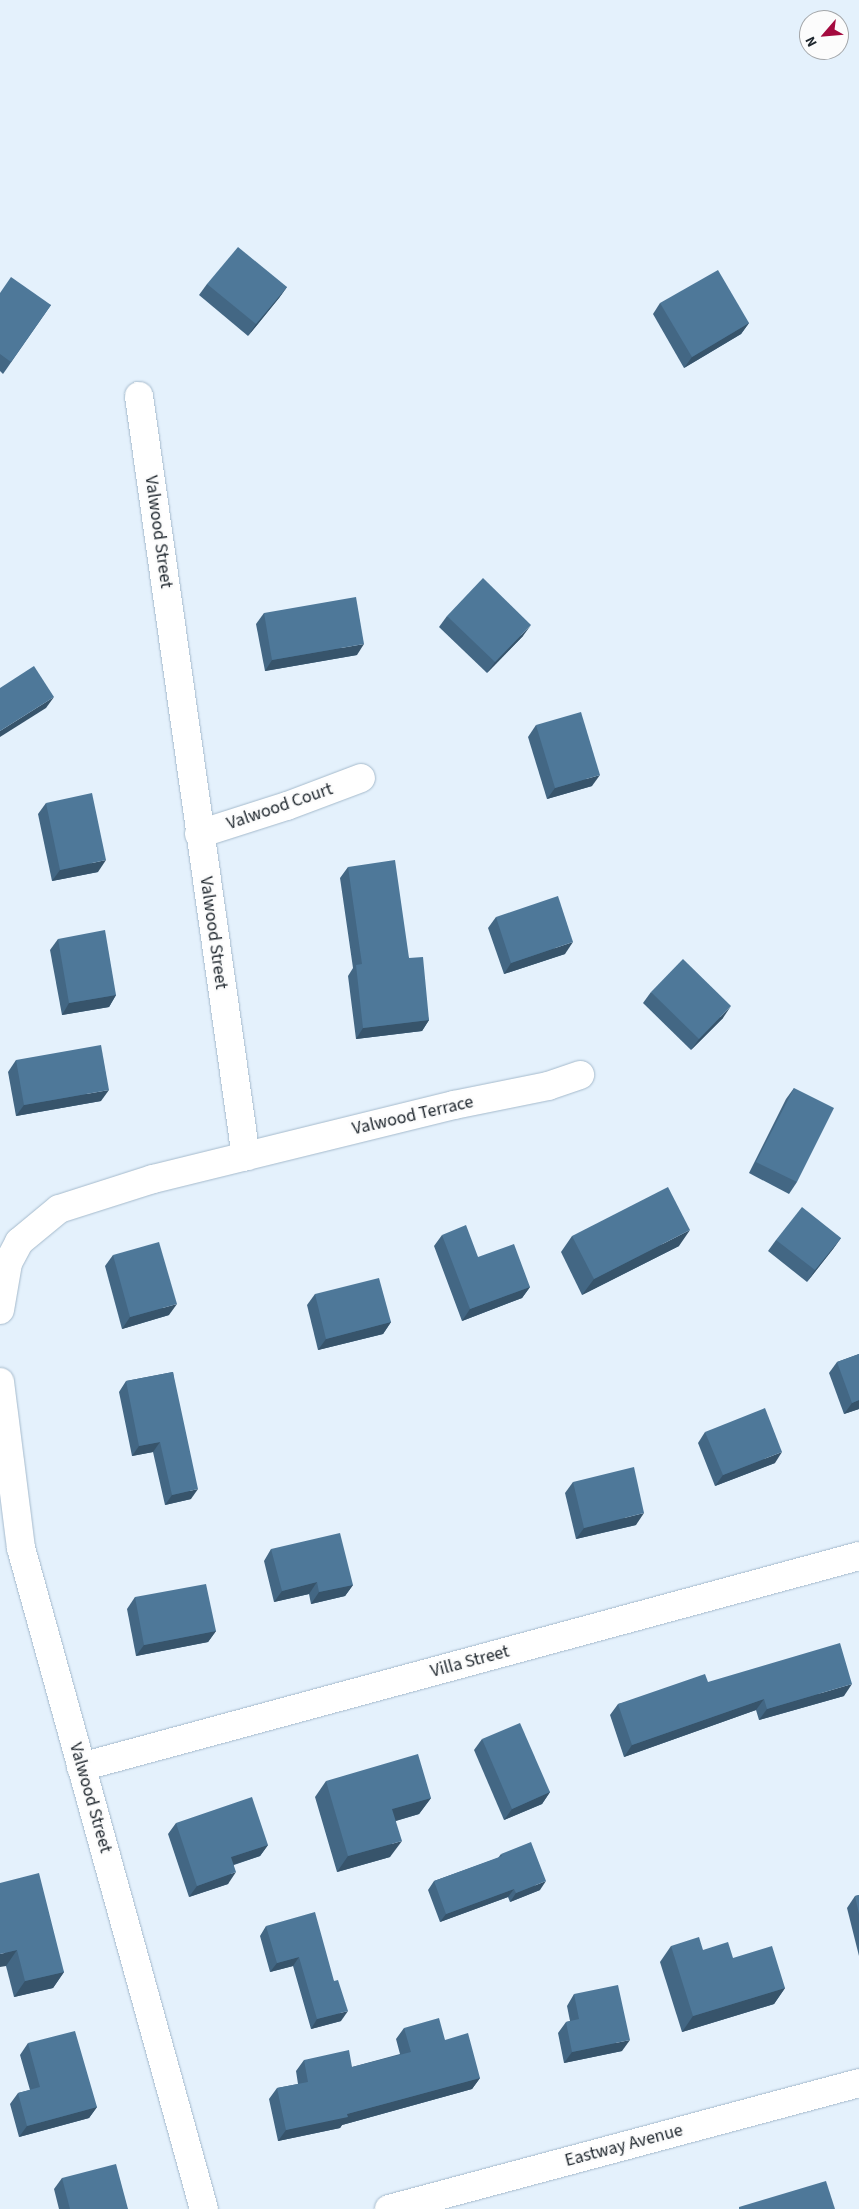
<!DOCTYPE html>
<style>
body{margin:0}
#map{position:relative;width:859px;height:2209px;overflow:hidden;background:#e4f1fc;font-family:"Source Sans 3",sans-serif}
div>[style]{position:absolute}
.roads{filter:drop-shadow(0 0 1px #a5bacc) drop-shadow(0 0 1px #a5bacc)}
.street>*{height:28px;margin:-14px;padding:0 14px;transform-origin:14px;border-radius:14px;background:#fff}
.wall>*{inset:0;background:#436784}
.shaded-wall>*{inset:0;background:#37546b}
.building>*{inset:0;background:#4e7899}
span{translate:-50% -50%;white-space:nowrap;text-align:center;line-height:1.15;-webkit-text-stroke:4.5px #fcfcfc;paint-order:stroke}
.street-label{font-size:18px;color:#1e262d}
.north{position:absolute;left:799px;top:10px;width:50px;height:50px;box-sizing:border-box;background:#fcfcfc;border:1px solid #a3a6a9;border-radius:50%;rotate:243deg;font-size:14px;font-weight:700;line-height:20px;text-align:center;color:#1e262d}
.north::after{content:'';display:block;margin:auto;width:18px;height:22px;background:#a40a3f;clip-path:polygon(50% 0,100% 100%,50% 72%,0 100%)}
</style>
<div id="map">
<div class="roads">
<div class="street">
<div style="left:139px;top:396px;width:768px;rotate:82deg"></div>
<div style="left:199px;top:834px;width:92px;rotate:-17.7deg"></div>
<div style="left:287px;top:806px;width:79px;rotate:-20.7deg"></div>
<div style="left:0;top:1310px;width:48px;rotate:-80.3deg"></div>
<div style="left:8px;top:1263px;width:24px;rotate:-62deg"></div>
<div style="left:19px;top:1242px;width:52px;rotate:-39.5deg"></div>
<div style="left:59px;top:1209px;width:99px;rotate:-17.7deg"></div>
<div style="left:153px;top:1179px;width:310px;rotate:-13.8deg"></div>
<div style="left:454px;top:1105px;width:96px;rotate:-11.4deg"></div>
<div style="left:548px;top:1086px;width:34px;rotate:-19deg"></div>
<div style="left:0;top:1382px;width:167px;rotate:82.8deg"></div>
<div style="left:21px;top:1548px;width:686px;rotate:74.53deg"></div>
<div style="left:81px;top:1767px;width:806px;rotate:-15.17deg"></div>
<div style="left:389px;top:2209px;width:487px;rotate:-15deg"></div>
</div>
</div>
<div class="wall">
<div style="clip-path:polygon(207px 284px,287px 287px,279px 298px,248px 336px,199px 295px)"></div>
<div style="clip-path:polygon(0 293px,51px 305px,3px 374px,0 371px)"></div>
<div style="clip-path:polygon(660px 303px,749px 323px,741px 334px,684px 368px,653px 314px)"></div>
<div style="clip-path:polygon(264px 613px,357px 655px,265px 671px,256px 624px)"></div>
<div style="clip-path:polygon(447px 616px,523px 636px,487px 673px,439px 627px)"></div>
<div style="clip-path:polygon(536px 725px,592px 786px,547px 799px,528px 737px)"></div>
<div style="clip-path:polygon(46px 803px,98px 872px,52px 881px,38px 814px)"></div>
<div style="clip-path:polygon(348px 867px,409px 958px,429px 1020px,422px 1031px,356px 1039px,348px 976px,353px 968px,340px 878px)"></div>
<div style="clip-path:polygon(496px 917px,565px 954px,504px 974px,488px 928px)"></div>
<div style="clip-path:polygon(58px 939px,116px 995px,109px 1007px,62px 1015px,50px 950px)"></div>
<div style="clip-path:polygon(651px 992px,723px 1018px,691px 1050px,643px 1003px)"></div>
<div style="clip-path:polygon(16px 1060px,101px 1101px,16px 1116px,8px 1072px)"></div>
<div style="clip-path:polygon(794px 1088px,797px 1182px,789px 1194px,749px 1173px,786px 1099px)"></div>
<div style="clip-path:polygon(442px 1235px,478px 1257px,530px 1287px,522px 1298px,462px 1321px,434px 1246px)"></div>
<div style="clip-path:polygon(572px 1236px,679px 1246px,582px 1295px,561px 1252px)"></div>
<div style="clip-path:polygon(841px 1238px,833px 1249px,807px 1282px,768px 1251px,776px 1240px)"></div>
<div style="clip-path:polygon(113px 1255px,169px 1315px,122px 1329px,105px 1266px)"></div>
<div style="clip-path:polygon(315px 1294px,391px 1322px,383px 1334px,318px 1350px,307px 1305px)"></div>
<div style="clip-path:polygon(859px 1354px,859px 1409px,844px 1414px,829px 1373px,837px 1362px)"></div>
<div style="clip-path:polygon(173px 1372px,191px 1499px,165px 1505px,153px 1452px,132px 1456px,119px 1392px,126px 1381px)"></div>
<div style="clip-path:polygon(705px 1432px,775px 1463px,715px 1486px,698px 1443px)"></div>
<div style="clip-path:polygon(573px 1482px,636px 1525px,576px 1539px,565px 1493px)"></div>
<div style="clip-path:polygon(271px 1549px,353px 1585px,345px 1596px,311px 1604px,309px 1594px,274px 1602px,264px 1561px)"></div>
<div style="clip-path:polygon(135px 1597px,216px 1631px,208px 1642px,136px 1656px,127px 1609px)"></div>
<div style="clip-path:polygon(708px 1682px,844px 1696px,759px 1720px,756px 1710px,624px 1757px,610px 1715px,618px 1704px)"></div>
<div style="clip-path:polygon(482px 1739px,550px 1792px,542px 1804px,504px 1820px,474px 1750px)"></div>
<div style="clip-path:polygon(326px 1781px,431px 1798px,419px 1814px,396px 1821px,390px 1857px,337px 1872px,315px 1797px)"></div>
<div style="clip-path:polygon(176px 1823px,268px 1845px,260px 1856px,234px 1865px,228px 1884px,189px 1897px,168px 1834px)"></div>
<div style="clip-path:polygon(501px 1854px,540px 1890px,510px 1902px,508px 1897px,440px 1922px,428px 1890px,434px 1881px,498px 1858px)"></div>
<div style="clip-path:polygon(0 1883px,64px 1972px,53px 1988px,14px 1997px,6px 1966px)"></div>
<div style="clip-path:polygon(859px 1895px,859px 1956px,847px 1908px,855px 1896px)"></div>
<div style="clip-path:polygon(266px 1926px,334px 1981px,341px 2021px,311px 2029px,293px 1966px,270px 1972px,260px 1936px)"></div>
<div style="clip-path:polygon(671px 1946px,703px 1950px,733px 1958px,785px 1988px,774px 2004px,682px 2032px,660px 1962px)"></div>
<div style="clip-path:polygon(574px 1994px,622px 2051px,564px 2063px,558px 2033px,566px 2022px,570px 2021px,567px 2006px)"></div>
<div style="clip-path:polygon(404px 2028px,445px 2040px,480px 2078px,472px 2089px,342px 2125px,340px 2128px,278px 2141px,269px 2099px,277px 2088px,298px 2084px,296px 2071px,304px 2060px,352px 2067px,400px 2054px,396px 2039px)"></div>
<div style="clip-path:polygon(28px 2043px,97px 2107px,89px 2118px,19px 2137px,10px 2104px,18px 2093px,30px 2090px,20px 2055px)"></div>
<div style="clip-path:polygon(62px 2178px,128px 2209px,59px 2209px,54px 2189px)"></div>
</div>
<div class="shaded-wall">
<div style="clip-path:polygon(287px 287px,279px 298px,248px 336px,256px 324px)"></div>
<div style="clip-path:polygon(749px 323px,741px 334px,684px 368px,692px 357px)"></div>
<div style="clip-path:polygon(531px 625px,523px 636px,487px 673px,495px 662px)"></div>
<div style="clip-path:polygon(364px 644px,357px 655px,265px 671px,272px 660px)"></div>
<div style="clip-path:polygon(54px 697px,46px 708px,0 737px,0 731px)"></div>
<div style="clip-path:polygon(600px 775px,592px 786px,547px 799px,555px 788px)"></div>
<div style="clip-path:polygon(106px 860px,98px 872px,52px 881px,60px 870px)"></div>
<div style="clip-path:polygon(573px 942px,565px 954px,504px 974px,511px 963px)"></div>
<div style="clip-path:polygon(116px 995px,109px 1007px,62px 1015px,69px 1003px)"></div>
<div style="clip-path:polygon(731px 1006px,723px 1018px,691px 1050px,699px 1039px)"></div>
<div style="clip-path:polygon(429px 1020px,422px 1031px,356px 1039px,363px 1028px)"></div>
<div style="clip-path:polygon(109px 1090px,101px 1101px,16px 1116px,24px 1105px)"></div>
<div style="clip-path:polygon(690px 1230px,679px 1246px,582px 1295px,594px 1279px)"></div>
<div style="clip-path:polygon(841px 1238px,833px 1249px,807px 1282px,815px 1270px)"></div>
<div style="clip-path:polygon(530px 1287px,522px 1298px,462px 1321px,470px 1309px)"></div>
<div style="clip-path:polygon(177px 1304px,169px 1315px,122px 1329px,130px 1317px)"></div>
<div style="clip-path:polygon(391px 1322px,383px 1334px,318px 1350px,326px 1339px)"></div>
<div style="clip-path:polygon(859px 1400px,859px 1409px,844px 1414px,852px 1403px)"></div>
<div style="clip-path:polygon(160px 1442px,153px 1452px,132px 1456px,139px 1446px)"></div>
<div style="clip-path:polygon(782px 1452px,775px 1463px,715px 1486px,723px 1475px)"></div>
<div style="clip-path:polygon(198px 1489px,191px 1499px,165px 1505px,172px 1495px)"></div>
<div style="clip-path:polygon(644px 1513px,636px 1525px,576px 1539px,584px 1528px)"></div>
<div style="clip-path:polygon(317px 1582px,309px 1594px,274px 1602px,282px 1591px)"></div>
<div style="clip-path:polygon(353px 1585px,345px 1596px,311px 1604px,319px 1592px)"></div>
<div style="clip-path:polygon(216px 1631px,208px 1642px,136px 1656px,144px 1645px)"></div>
<div style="clip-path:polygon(852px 1684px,844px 1696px,759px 1720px,767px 1709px)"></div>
<div style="clip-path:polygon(764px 1699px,756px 1710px,624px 1757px,632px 1745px)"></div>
<div style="clip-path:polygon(550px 1792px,542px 1804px,504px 1820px,512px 1809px)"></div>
<div style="clip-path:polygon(431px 1798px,419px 1814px,381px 1825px,392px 1809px)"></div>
<div style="clip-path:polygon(402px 1841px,390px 1857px,337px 1872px,348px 1856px)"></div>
<div style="clip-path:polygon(268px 1845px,260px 1856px,223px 1868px,231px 1857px)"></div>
<div style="clip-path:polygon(236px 1872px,228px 1884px,189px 1897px,197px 1886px)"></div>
<div style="clip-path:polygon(546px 1881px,540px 1890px,510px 1902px,516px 1893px)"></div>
<div style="clip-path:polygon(514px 1889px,508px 1897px,440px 1922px,446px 1914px)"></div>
<div style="clip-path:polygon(17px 1950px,6px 1966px,0 1967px,0 1954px)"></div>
<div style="clip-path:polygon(299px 1957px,293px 1966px,270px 1972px,277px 1963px)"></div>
<div style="clip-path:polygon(64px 1972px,53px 1988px,14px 1997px,25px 1981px)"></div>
<div style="clip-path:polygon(785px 1988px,774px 2004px,682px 2032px,693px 2016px)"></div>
<div style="clip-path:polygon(348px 2011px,341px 2021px,311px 2029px,317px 2019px)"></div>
<div style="clip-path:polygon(630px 2040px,622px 2051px,564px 2063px,572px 2052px)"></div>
<div style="clip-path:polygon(480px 2078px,472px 2089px,342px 2125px,340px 2128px,278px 2141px,286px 2130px,347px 2114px)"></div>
<div style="clip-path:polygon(97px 2107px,89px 2118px,19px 2137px,27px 2126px)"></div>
</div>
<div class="building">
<div style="clip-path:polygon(238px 247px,287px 287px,256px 324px,207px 284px)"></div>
<div style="clip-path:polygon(718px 270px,749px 323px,692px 357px,660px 303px)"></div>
<div style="clip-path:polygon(11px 277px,51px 305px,11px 362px,0 354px,0 293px)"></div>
<div style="clip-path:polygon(483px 578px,531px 625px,495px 662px,447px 616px)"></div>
<div style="clip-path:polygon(356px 597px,364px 644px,272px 660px,264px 613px)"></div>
<div style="clip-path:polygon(34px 666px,54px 697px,0 731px,0 688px)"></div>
<div style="clip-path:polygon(581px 712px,600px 775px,555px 788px,536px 725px)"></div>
<div style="clip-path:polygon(92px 793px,106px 860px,60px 870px,46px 803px)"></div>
<div style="clip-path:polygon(395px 860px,409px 958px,423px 957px,429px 1020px,363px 1028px,356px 965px,362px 964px,348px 867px)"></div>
<div style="clip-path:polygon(558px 896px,573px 942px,511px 963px,496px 917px)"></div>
<div style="clip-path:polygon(105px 930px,116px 995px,69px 1003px,58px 939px)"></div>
<div style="clip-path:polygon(683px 959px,731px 1006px,699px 1039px,651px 992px)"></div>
<div style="clip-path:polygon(101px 1045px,109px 1090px,24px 1105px,16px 1060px)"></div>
<div style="clip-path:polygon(794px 1088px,834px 1108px,797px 1182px,756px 1162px)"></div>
<div style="clip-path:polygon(668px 1187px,690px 1230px,594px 1279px,572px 1236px)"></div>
<div style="clip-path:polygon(802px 1207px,841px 1238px,815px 1270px,776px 1240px)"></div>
<div style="clip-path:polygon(466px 1225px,478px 1257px,514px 1244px,530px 1287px,470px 1309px,442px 1235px)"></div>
<div style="clip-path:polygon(159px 1242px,177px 1304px,130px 1317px,113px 1255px)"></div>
<div style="clip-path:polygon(379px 1278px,391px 1322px,326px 1339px,315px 1294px)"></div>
<div style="clip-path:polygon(859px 1354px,859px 1400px,852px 1403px,837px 1362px)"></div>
<div style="clip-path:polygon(173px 1372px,198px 1489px,172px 1495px,160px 1442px,139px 1446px,126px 1381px)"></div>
<div style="clip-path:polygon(765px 1408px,782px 1452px,723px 1475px,705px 1432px)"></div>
<div style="clip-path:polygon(634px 1467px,644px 1513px,584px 1528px,573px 1482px)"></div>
<div style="clip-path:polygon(340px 1533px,353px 1585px,319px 1592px,317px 1582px,282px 1591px,271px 1549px)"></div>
<div style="clip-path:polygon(206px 1584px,216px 1631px,144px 1645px,135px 1597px)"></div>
<div style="clip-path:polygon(840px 1643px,852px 1684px,767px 1709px,764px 1699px,632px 1745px,618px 1704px,705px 1674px,708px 1682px)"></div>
<div style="clip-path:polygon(520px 1723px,550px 1792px,512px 1809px,482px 1739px)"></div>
<div style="clip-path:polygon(418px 1754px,431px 1798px,392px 1809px,402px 1841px,348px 1856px,326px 1781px)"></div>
<div style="clip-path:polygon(252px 1797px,268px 1845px,231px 1857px,236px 1872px,197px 1886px,176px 1823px)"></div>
<div style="clip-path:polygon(531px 1842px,546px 1881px,516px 1893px,514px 1889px,446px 1914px,434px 1881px,502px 1856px,501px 1854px)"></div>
<div style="clip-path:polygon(39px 1873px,64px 1972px,25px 1981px,17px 1950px,0 1954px,0 1883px)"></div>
<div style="clip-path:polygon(859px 1895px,859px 1914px,855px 1896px)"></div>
<div style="clip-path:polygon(315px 1912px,334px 1981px,338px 1980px,348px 2011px,317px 2019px,299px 1957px,277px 1963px,266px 1926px)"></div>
<div style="clip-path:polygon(699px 1937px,703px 1950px,728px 1942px,733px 1958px,772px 1946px,785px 1988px,693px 2016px,671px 1946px)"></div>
<div style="clip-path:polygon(618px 1985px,630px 2040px,572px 2052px,566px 2022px,579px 2019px,574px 1994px)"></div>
<div style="clip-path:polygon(439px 2018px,445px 2040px,468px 2033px,480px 2078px,347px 2114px,348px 2117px,286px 2130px,277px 2088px,308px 2082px,304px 2060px,349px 2050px,352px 2067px,411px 2052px,404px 2028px)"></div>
<div style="clip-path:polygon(75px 2031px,97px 2107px,27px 2126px,18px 2093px,40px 2087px,28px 2043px)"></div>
<div style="clip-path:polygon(116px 2164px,128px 2209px,70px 2209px,62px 2178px)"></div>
<div style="clip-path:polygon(826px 2181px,835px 2209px,739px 2209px,739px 2207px)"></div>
</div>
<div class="street-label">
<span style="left:158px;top:532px;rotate:82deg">Valwood Street</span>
<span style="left:280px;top:807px;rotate:-19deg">Valwood Court</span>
<span style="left:213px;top:933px;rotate:82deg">Valwood Street</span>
<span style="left:413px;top:1116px;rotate:-13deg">Valwood Terrace</span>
<span style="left:470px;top:1662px;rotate:-15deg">Villa Street</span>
<span style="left:90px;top:1798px;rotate:74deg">Valwood Street</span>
<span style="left:624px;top:2146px;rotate:-15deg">Eastway Avenue</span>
</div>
<div class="north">N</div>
</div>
